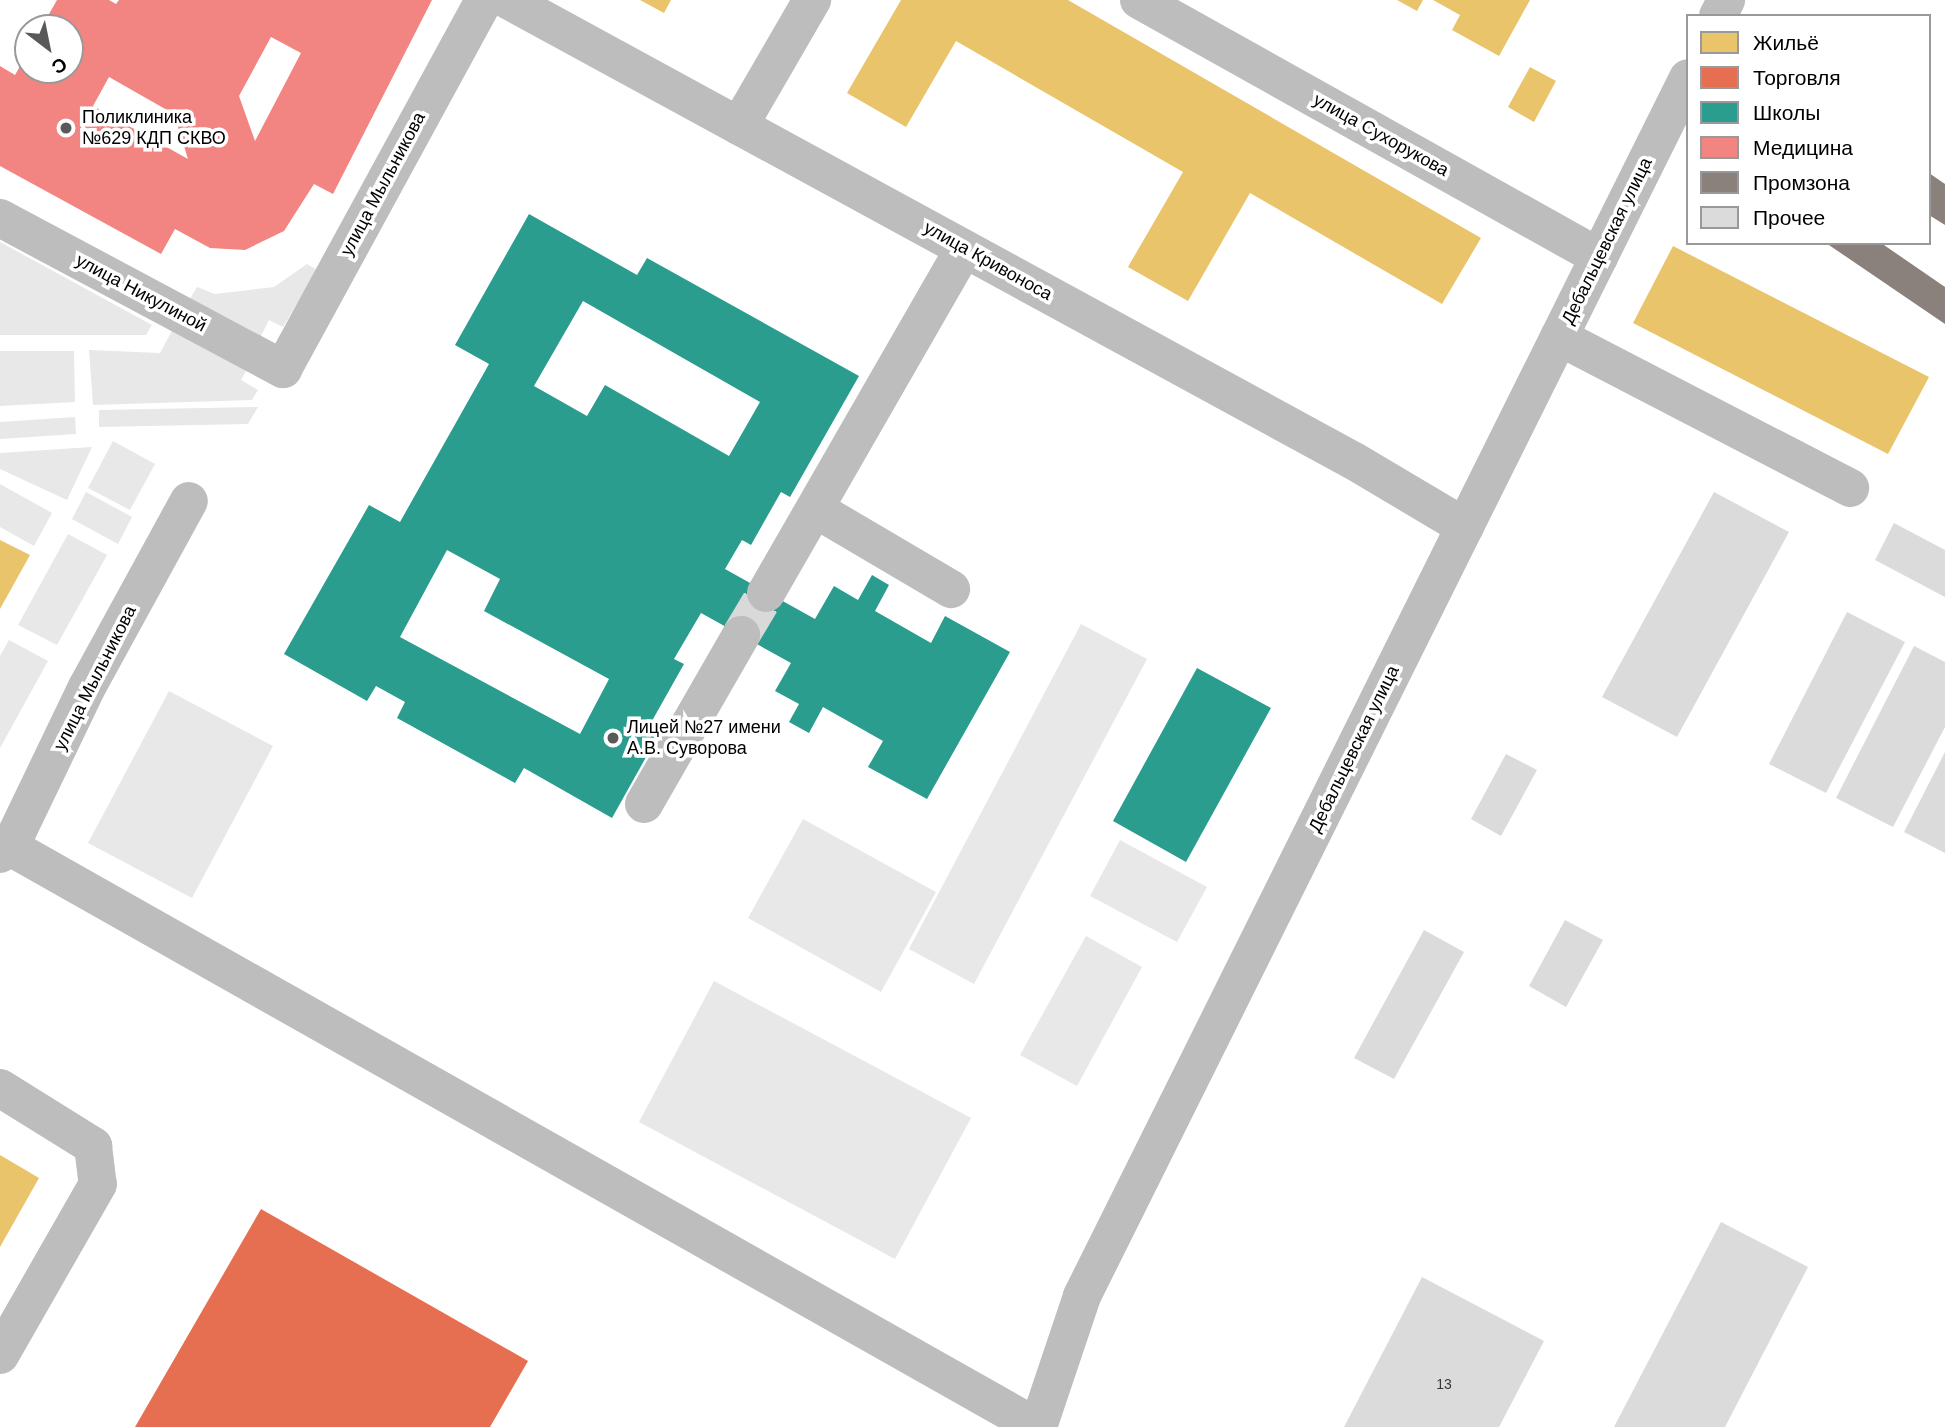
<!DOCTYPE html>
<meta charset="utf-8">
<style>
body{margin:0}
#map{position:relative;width:1945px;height:1427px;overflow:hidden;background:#fff;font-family:Arial,sans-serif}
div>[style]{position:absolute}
.green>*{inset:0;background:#e8e8e8}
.homes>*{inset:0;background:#e9c46a}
.shops>*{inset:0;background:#e76f51}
.schools>*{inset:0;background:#2a9d8f}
.health>*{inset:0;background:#f28482}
.industry>*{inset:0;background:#8a817c}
.building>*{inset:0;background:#dbdbdb}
.minor-tunnel>*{height:38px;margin-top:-19px;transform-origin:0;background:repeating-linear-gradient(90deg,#d9d9d9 0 38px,transparent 0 57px)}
.minor>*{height:38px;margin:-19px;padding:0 19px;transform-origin:19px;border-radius:19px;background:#bdbdbd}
.dots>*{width:19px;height:19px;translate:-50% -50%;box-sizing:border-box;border:4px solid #fff;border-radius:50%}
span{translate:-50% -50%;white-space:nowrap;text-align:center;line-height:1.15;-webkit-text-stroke:7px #fff;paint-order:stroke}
.number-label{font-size:14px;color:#373737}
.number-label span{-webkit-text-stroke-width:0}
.poi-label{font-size:18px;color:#000}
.left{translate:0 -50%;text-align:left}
.street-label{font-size:18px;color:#000}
.legend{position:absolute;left:1686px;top:14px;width:245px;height:231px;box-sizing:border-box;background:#fff;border:2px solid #999;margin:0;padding:9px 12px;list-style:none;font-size:21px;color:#000}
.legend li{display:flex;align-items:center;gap:14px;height:35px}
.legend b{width:35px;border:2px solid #999}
.north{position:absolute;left:14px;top:14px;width:70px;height:70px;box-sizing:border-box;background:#fff;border:2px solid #999;border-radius:50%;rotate:148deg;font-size:19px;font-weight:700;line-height:28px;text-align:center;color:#000}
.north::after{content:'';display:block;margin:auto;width:24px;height:32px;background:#595959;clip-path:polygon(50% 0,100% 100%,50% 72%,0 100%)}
</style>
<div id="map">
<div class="green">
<div style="clip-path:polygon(0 242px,152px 325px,146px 335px,0 335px)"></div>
<div style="clip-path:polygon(307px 264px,317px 270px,283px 327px,269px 320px,261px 336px,190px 299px,197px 287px,215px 294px,274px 287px)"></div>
<div style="clip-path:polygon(175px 325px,249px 366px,241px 380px,258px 390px,252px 400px,93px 405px,89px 350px,160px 353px)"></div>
<div style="clip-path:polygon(0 351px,74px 351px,75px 402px,0 406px)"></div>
<div style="clip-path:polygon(258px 407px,248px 424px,99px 427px,99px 410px)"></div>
<div style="clip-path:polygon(75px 417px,76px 434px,0 439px,0 422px)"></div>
<div style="clip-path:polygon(113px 441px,155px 464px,130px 510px,88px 488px)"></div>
<div style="clip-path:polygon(92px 447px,67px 500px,0 469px,0 453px)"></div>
<div style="clip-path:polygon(0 484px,52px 513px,34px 546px,0 527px)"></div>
<div style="clip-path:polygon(86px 492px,132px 517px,118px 544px,72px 519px)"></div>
<div style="clip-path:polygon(68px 534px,107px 555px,57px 645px,18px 625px)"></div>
<div style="clip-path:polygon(1081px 624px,1147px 659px,974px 984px,909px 949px)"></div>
<div style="clip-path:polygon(9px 640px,48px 661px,0 748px,0 656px)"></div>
<div style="clip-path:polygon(169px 691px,273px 746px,192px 898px,88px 843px)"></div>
<div style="clip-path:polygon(803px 819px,936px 892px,881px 992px,748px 918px)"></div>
<div style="clip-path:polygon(1120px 840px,1207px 887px,1177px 942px,1090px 896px)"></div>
<div style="clip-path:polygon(1086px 936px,1142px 967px,1077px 1086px,1020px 1055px)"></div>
<div style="clip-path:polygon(714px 981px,971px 1118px,895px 1259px,639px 1122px)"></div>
</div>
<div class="homes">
<div style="clip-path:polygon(640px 0,671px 0,664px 13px)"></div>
<div style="clip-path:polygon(901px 0,1068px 0,1481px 238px,1442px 304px,1250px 193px,1188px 301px,1128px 267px,1183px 172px,956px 41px,906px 127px,847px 93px)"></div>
<div style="clip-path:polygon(1397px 0,1423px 0,1417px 11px)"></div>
<div style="clip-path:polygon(1433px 0,1530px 0,1499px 56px,1452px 30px,1460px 15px)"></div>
<div style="clip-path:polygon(1530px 67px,1556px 81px,1534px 122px,1508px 107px)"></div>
<div style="clip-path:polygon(1673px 246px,1929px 377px,1888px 454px,1633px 323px)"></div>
<div style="clip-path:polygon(0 540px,30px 555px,0 609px)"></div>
<div style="clip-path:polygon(0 1155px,39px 1178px,0 1247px)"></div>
</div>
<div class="shops">
<div style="clip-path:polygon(261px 1209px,528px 1361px,490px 1427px,135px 1427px)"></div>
</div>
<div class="schools">
<div style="clip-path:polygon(evenodd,529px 214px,637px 275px,647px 258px,859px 376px,790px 497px,781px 492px,751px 545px,742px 540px,725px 569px,815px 619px,834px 586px,858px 600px,872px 575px,889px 585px,875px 611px,931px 643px,945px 616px,1010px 652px,927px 799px,868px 767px,883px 741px,823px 707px,809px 733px,789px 722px,799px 704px,775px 691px,791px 663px,701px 613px,674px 659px,684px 664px,648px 728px,659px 734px,612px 818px,524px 768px,515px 783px,397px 718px,405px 702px,376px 686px,367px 701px,284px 654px,369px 505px,400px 522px,489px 364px,455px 345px,529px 214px,583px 301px,760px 402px,729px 456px,605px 385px,587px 416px,534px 386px,583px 301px,529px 214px,447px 550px,500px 579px,484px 611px,609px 679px,580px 734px,400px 637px,447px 550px)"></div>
<div style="clip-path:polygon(1197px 668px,1271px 708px,1186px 862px,1113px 821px)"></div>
</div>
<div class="health">
<div style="clip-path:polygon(evenodd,57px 0,109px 0,116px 4px,119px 0,432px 0,333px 194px,314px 184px,284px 231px,245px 250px,210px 248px,175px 229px,161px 254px,0 166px,0 66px,15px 75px,28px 52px,28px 70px,70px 70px,70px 28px,41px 28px,57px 0,271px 37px,301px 53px,255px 141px,239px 96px,271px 37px,57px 0,109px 77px,174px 114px,188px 159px,93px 106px,109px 77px)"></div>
</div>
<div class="industry">
<div style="clip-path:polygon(1929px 173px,1945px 184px,1945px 225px,1929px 215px)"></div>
<div style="clip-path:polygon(1826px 243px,1881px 243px,1945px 287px,1945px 324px)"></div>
</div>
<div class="building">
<div style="clip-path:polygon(1714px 492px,1789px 532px,1677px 737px,1602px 697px)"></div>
<div style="clip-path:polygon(1894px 523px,1945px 550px,1945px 597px,1875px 560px)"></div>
<div style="clip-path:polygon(1847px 612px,1905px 642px,1826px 793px,1769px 764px)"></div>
<div style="clip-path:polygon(1914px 646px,1945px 662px,1945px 727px,1893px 827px,1836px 798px)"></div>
<div style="clip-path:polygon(1945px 752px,1945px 853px,1904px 832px)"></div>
<div style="clip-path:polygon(1506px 754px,1537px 770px,1501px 836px,1471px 819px)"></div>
<div style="clip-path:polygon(1565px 920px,1603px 940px,1566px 1007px,1529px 986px)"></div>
<div style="clip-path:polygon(1424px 930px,1464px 952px,1394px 1079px,1354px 1058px)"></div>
<div style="clip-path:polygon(1721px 1222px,1808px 1267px,1725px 1427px,1614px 1427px)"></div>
<div style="clip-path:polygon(1422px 1277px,1544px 1341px,1499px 1427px,1344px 1427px)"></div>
</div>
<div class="minor-tunnel">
<div style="left:741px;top:635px;width:49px;rotate:-59.2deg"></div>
</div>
<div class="minor">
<div style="left:508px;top:0;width:963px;rotate:28.59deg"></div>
<div style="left:1354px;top:461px;width:129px;rotate:30.7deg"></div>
<div style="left:1139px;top:0;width:527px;rotate:29.19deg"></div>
<div style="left:1718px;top:16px;width:18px;rotate:-63deg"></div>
<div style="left:739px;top:126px;width:146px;rotate:-59.9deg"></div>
<div style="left:0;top:218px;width:321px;rotate:28.1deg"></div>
<div style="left:283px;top:369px;width:420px;rotate:-61.4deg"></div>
<div style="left:1559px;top:337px;width:328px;rotate:27.4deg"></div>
<div style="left:815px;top:509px;width:158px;rotate:30.5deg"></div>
<div style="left:766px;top:593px;width:397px;rotate:-60.1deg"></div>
<div style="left:644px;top:804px;width:195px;rotate:-60.1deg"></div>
<div style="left:10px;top:847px;width:1179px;rotate:29.46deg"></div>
<div style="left:0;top:854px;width:12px;rotate:-35deg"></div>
<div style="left:10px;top:847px;width:178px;rotate:-64.3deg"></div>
<div style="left:87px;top:687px;width:212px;rotate:-61.3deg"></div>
<div style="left:0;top:1088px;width:110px;rotate:31.9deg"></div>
<div style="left:93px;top:1146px;width:38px;rotate:83deg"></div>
<div style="left:98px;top:1184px;width:197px;rotate:119.8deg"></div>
<div style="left:1038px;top:1427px;width:138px;rotate:-71.4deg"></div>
<div style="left:1082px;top:1296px;width:1360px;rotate:-63.55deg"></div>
</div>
<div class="dots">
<div style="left:66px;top:128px;background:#595959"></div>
<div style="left:613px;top:738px;background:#595959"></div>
</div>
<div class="number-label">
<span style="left:1444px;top:1384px">13</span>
</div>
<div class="poi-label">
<span class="left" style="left:82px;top:128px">Поликлиника<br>№629 КДП СКВО</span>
<span class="left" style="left:627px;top:738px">Лицей №27 имени<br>А.В. Суворова</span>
</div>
<div class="street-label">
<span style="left:1381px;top:135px;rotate:29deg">улица Сухорукова</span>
<span style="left:383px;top:184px;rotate:-62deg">улица Мыльникова</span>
<span style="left:1607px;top:241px;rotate:-64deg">Дебальцевская улица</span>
<span style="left:988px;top:261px;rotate:29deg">улица Кривоноса</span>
<span style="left:141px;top:293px;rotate:28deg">улица Никулиной</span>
<span style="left:95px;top:678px;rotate:-63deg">улица Мыльникова</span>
<span style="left:1354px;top:749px;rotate:-64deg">Дебальцевская улица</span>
</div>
<ul class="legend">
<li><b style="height:19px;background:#e9c46a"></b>Жильё</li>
<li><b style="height:19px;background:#e76f51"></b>Торговля</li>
<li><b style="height:19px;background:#2a9d8f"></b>Школы</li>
<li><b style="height:19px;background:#f28482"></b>Медицина</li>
<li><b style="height:19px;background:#8a817c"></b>Промзона</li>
<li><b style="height:19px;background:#dbdbdb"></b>Прочее</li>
</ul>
<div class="north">С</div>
</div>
